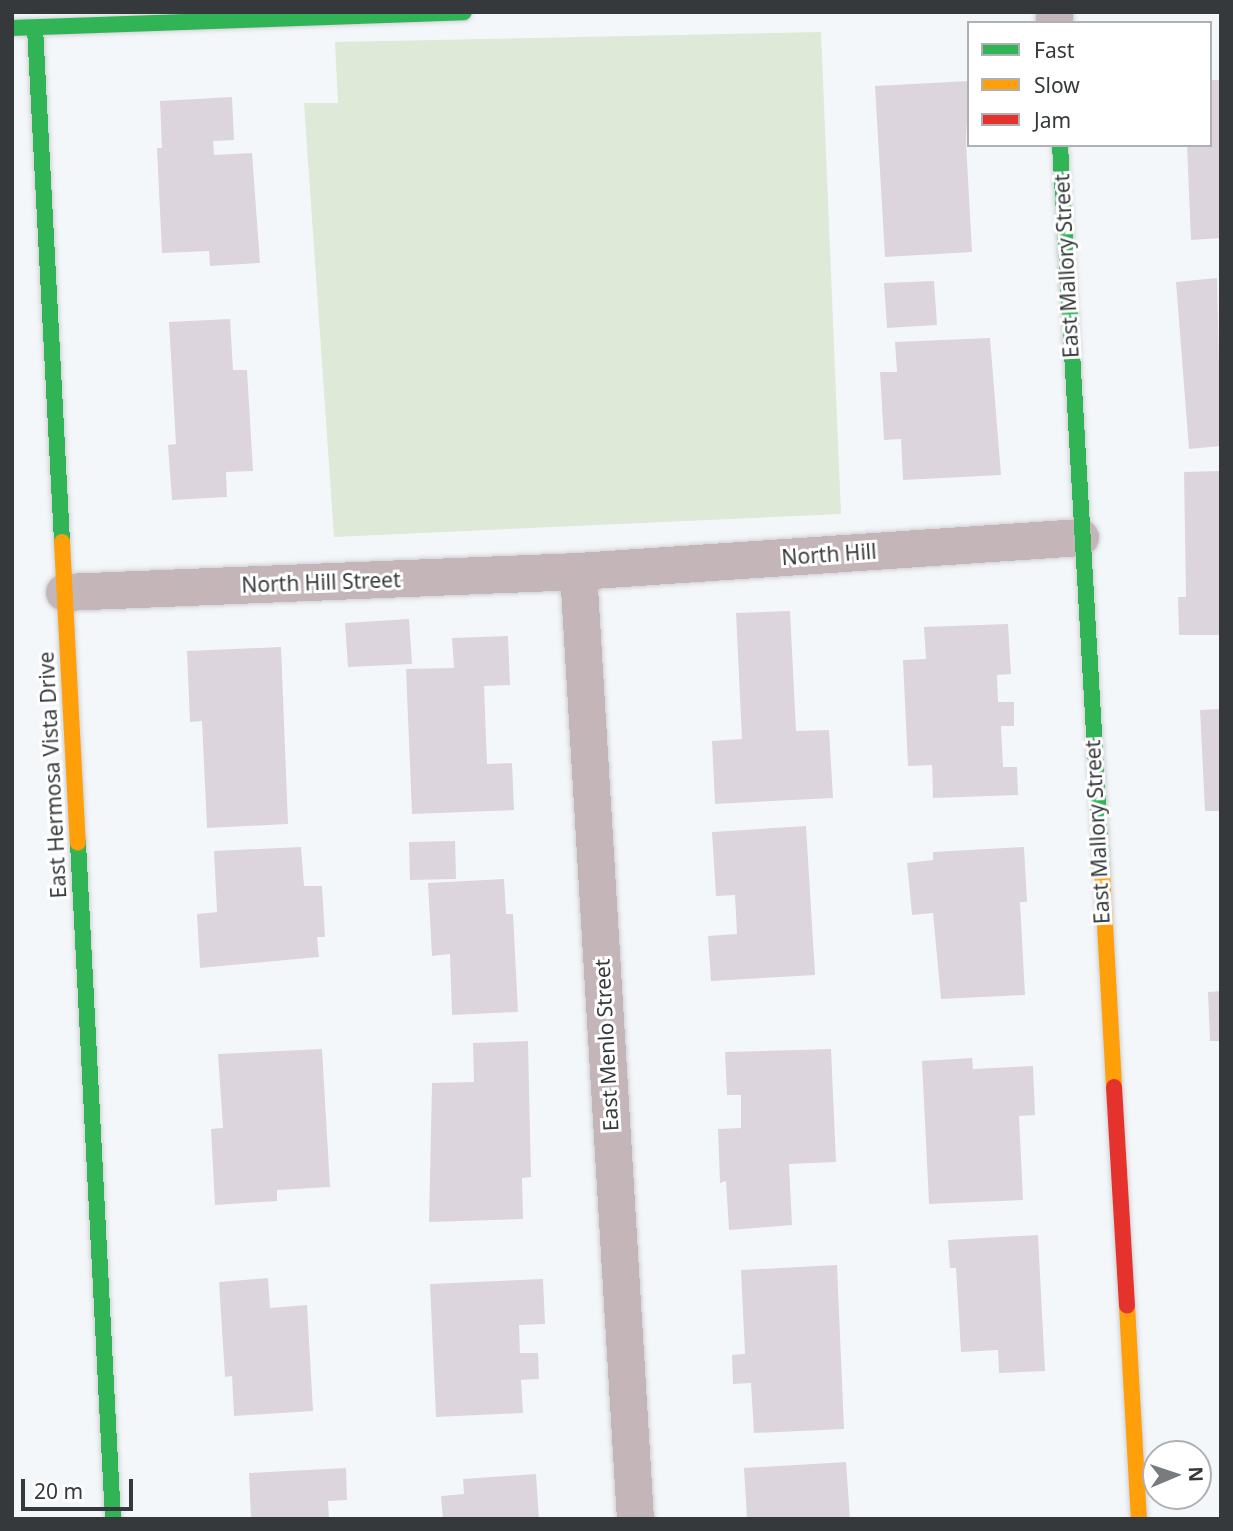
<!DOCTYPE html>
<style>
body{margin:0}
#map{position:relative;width:1233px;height:1531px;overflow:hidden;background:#f4f7fa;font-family:"Noto Sans",sans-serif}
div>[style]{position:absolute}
.green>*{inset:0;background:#dee9d7}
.building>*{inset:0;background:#ddd5dd}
.roads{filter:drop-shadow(0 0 2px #cfd1d3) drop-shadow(0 0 2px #cfd1d3)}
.street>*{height:37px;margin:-18.5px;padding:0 18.5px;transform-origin:18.5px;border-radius:18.5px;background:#c3b5b8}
.fast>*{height:16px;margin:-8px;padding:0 8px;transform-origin:8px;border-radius:8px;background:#30b455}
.slow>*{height:16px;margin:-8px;padding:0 8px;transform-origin:8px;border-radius:8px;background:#ff9f0a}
.jam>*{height:16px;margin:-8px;padding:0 8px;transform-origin:8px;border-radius:8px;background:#e5322d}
span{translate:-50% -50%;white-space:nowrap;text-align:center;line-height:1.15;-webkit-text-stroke:6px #fff;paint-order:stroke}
.street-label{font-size:21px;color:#36393b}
.frame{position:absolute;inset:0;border:14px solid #36393b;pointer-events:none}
.legend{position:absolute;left:967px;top:21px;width:245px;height:126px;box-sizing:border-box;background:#fff;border:2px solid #afb0b1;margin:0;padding:9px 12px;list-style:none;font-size:21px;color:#36393b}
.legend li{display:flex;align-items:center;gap:14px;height:35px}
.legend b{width:35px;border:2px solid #afb0b1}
.north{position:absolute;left:1142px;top:1440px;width:70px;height:70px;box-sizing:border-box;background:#fff;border:2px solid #afb0b1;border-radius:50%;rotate:88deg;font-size:19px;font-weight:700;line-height:28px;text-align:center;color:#36393b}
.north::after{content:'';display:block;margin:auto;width:24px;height:32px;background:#787c7e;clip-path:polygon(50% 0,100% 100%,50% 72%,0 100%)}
.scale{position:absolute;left:21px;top:1479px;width:112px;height:32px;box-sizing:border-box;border:4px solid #36393b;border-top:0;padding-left:9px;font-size:21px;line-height:24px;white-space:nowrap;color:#36393b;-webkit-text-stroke:5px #fff;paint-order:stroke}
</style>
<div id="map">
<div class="green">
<div style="clip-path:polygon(821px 32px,841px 514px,334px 537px,304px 103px,338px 103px,335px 42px)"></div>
</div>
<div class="building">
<div style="clip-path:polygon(1210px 80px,1221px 80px,1221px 238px,1191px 240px,1187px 145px,1210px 145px)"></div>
<div style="clip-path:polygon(969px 81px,966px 142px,972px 252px,885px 257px,875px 86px)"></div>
<div style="clip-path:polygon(232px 97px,234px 140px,213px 141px,214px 155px,252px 153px,260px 263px,210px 266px,209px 251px,162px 253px,157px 148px,162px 148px,160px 101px)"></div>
<div style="clip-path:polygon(1217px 278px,1221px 446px,1189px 449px,1176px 282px)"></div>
<div style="clip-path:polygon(934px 281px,937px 325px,887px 328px,884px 283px)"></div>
<div style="clip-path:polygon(230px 319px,233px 370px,247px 370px,253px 471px,226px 472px,227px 497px,172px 500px,168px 445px,176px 444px,169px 322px)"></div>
<div style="clip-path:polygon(990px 338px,1001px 475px,903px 480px,901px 439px,884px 440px,880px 372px,897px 372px,895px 342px)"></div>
<div style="clip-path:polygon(1221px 471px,1221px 635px,1179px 635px,1178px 597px,1186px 597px,1184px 472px)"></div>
<div style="clip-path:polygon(790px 611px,796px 731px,829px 730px,833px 798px,715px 804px,712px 741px,742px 739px,736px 613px)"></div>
<div style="clip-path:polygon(409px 619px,412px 664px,348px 667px,345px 623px)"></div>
<div style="clip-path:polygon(1008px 624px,1011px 674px,997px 675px,998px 702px,1014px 702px,1014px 726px,1001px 726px,1003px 767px,1017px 767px,1018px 795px,933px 798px,932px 765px,908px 766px,903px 660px,926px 659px,924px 627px)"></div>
<div style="clip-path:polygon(508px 636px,510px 685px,484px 686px,487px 764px,512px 763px,514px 810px,412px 814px,406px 669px,454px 668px,452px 638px)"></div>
<div style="clip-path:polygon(281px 647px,288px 824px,207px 828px,202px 721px,190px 722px,187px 651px)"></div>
<div style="clip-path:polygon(1221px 709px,1221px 811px,1205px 811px,1200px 710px)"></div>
<div style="clip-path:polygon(806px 826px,815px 975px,711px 981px,708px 936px,737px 934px,735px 895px,716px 896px,712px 832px)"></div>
<div style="clip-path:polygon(455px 841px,456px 879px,410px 880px,409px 842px)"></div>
<div style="clip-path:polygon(301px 847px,304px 886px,322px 886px,325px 937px,317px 937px,319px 957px,200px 968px,197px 914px,217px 912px,214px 851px)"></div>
<div style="clip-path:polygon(1024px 847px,1027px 902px,1020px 902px,1025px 995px,941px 999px,933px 913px,912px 915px,907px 863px,933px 860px,933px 852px)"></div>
<div style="clip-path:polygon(504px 879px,506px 914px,513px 914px,518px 1012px,452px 1015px,450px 954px,432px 956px,428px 883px)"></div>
<div style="clip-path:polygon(1221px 991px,1221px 1041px,1210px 1041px,1208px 992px)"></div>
<div style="clip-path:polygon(528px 1041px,531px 1177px,522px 1178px,523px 1219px,429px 1222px,432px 1083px,474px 1082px,473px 1043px)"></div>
<div style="clip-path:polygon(322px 1049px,330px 1187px,277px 1190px,277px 1201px,215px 1205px,211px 1129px,223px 1128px,218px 1054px)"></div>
<div style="clip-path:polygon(831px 1049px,836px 1162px,789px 1164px,792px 1225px,729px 1230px,726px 1181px,720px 1183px,718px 1129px,741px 1128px,741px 1095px,727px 1095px,725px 1052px)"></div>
<div style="clip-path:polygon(972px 1058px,973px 1069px,1033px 1066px,1035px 1115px,1019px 1116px,1023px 1200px,929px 1204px,922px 1061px)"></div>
<div style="clip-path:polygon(1038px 1235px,1045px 1371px,999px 1373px,998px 1350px,961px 1352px,956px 1268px,950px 1268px,948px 1240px)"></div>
<div style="clip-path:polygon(837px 1265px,844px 1429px,754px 1433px,751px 1383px,733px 1384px,732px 1355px,745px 1354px,741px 1270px)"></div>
<div style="clip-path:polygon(268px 1278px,270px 1308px,307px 1305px,313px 1411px,234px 1416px,232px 1376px,225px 1377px,219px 1282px)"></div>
<div style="clip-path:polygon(543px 1279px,545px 1324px,519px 1325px,520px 1353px,538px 1353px,539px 1379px,521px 1380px,523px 1413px,436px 1417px,430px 1284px)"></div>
<div style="clip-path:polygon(846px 1462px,850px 1519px,747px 1519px,744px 1468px)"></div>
<div style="clip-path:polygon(346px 1468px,347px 1500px,328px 1501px,329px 1519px,251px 1519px,249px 1473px)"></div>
<div style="clip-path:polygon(536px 1474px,539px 1519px,443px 1519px,441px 1496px,464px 1494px,463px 1479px)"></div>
</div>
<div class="roads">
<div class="street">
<div style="left:1054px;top:12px;width:11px;rotate:90deg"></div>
<div style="left:578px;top:571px;width:950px;rotate:86.56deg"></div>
<div style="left:64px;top:592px;width:514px;rotate:-2.34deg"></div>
<div style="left:578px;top:571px;width:503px;rotate:-3.87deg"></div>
</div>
<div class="fast">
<div style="left:12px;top:28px;width:452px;rotate:-2deg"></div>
<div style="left:35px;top:28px;width:515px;rotate:86.99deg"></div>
<div style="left:1060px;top:145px;width:727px;rotate:86.69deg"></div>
<div style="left:78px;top:843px;width:677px;rotate:87.04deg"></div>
</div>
<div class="slow">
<div style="left:62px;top:542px;width:301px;rotate:87deg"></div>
<div style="left:1102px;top:871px;width:216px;rotate:86.8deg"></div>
<div style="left:1127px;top:1306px;width:213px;rotate:86.8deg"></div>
</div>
<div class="jam">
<div style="left:1114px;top:1087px;width:219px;rotate:86.6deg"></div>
</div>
</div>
<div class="street-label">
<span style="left:1066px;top:266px;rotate:-93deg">East Mallory Street</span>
<span style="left:829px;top:554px;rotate:-4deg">North Hill</span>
<span style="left:321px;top:582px;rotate:-2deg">North Hill Street</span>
<span style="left:52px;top:775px;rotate:-93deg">East Hermosa Vista Drive</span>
<span style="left:1097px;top:832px;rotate:-93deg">East Mallory Street</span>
<span style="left:606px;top:1045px;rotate:-93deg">East Menlo Street</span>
</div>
<div class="frame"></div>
<ul class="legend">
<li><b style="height:9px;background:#30b455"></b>Fast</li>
<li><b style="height:9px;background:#ff9f0a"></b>Slow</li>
<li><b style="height:9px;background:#e5322d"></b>Jam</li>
</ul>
<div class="north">N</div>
<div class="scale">20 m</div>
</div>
